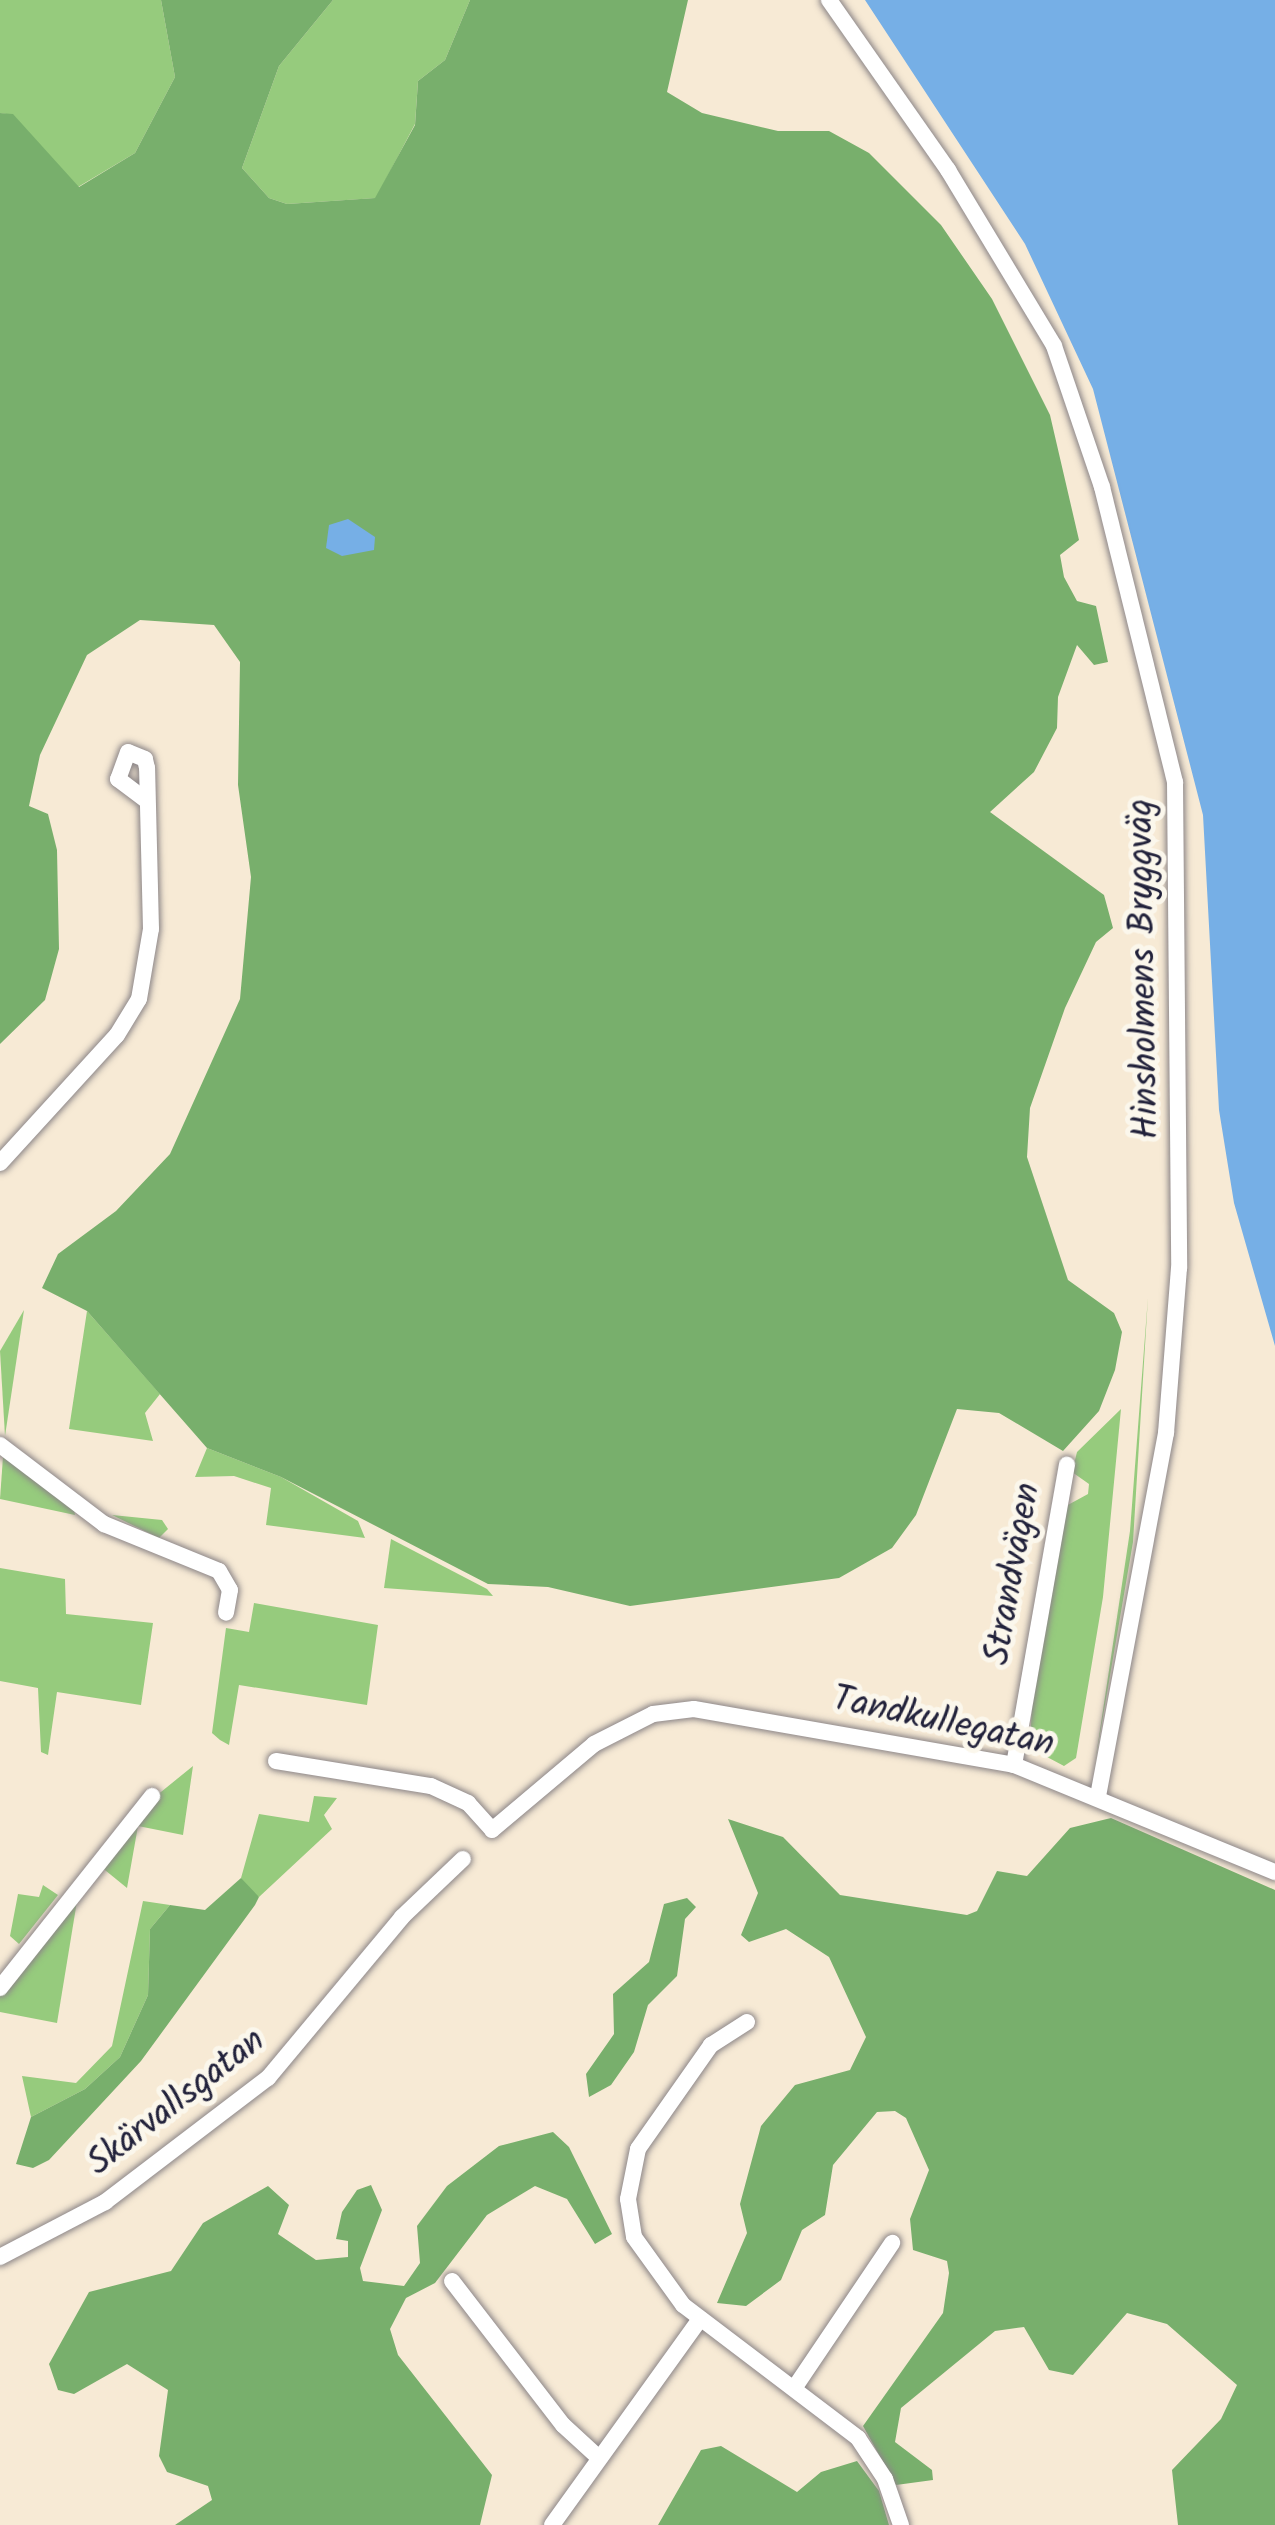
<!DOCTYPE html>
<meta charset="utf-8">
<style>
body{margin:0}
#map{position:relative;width:1275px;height:2525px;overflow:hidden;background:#f7ead5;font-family:Kalam,sans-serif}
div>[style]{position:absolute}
.green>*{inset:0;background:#96cb7d}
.forest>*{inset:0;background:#78af6c}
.water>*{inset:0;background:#76afe6}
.roads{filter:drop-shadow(0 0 3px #8c8688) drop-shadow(0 0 3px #8c8688)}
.minor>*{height:16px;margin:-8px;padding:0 8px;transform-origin:8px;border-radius:8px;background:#fff}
span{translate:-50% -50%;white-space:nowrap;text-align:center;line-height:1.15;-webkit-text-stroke:10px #fbf7ec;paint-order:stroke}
.street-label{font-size:36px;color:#22223b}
</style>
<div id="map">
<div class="green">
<div style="clip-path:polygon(0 0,161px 0,175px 77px,135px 153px,78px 187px,13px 115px,0 113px)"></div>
<div style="clip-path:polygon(333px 0,470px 0,445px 60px,418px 81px,415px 124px,376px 198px,287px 204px,269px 198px,242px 168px,279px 66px)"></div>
<div style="clip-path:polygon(1148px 1297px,1133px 1542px,1095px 1763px,1130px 1531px)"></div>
<div style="clip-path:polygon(24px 1310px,5px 1436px,0 1351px)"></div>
<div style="clip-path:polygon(87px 1311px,160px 1394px,145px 1413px,153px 1441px,69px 1429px)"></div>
<div style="clip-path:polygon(1121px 1409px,1103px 1597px,1076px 1758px,1064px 1766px,1030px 1748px,1032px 1703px,1066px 1506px,1088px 1494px,1089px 1484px,1072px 1472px,1077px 1452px)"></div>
<div style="clip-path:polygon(207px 1448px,281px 1477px,358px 1521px,365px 1538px,266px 1525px,271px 1488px,234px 1476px,195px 1477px)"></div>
<div style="clip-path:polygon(3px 1457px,74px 1510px,75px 1515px,0 1499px)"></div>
<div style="clip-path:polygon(112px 1515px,162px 1520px,168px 1529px,159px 1538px)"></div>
<div style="clip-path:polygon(391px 1539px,487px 1589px,493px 1596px,384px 1588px)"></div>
<div style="clip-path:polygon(0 1568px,65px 1579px,66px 1614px,153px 1623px,141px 1705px,57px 1692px,48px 1755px,41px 1752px,38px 1688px,0 1681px)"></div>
<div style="clip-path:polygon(254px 1603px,378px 1625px,367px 1705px,239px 1685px,229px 1745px,220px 1740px,212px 1733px,226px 1628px,249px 1632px)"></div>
<div style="clip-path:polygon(193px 1766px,183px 1835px,138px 1826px,127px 1888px,100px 1866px,156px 1796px)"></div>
<div style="clip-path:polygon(314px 1796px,337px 1798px,324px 1815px,332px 1829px,259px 1897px,245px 1889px,241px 1878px,259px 1814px,309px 1822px)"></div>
<div style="clip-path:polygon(43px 1885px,58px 1895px,19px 1944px,10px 1936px,18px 1894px,39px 1897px)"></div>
<div style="clip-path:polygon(78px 1895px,57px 2023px,0 2012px,0 1991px)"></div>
<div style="clip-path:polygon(143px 1901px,170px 1905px,150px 1929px,148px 1995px,120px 2057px,85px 2089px,31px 2117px,22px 2076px,76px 2083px,112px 2046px)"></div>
</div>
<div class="forest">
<div style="clip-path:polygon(161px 0,333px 0,279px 66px,242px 168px,269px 198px,287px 204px,375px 198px,415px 125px,418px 81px,445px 60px,470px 0,688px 0,667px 92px,702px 113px,778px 131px,829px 131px,869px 153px,941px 225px,992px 299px,1050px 415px,1079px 540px,1060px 555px,1064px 577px,1077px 601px,1096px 606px,1108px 662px,1094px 665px,1077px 645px,1058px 697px,1057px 728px,1034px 772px,990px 812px,1104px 895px,1113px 928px,1096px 942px,1065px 1008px,1030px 1108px,1027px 1157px,1068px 1280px,1114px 1313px,1122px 1332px,1115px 1370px,1099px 1411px,1063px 1451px,999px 1413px,957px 1409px,916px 1515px,892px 1548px,839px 1578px,630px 1606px,548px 1587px,488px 1584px,281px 1477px,207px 1448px,87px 1311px,42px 1288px,58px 1254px,116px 1211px,170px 1154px,240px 999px,251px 877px,238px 785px,240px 662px,214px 625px,140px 620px,87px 655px,40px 755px,29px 806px,48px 814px,57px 850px,59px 949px,45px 1000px,0 1044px,0 113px,13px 114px,79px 187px,135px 153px,175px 77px)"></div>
<div style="clip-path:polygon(1111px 1818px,1275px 1890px,1275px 2525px,1178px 2525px,1172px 2470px,1221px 2419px,1237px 2385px,1167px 2324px,1127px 2313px,1073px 2375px,1049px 2370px,1024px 2327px,995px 2331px,901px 2408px,895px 2442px,932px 2470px,933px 2480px,896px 2485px,863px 2426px,943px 2313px,949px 2273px,947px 2261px,913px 2250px,910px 2219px,929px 2170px,906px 2118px,895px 2111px,877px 2112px,833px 2165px,825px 2215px,802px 2230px,781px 2280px,746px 2306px,717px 2303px,747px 2233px,740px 2204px,761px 2126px,795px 2085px,850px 2070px,866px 2037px,829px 1957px,786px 1929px,749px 1942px,741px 1935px,758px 1893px,728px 1819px,783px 1837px,840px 1895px,967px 1915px,977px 1911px,997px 1871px,1027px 1876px,1070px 1828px)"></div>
<div style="clip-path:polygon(241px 1878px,259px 1897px,255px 1905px,141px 2061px,49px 2160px,33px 2168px,16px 2164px,31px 2117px,85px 2089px,120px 2057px,148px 1995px,150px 1929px,170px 1905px,205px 1910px)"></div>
<div style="clip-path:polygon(687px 1898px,696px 1907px,685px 1919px,677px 1976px,648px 2005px,634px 2052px,611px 2085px,589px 2097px,586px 2074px,614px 2034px,613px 1994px,649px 1962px,664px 1904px)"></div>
<div style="clip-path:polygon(553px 2132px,569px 2147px,612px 2234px,595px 2244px,567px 2199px,535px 2186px,487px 2215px,435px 2283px,406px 2298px,390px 2329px,398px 2355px,492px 2475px,480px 2525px,175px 2525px,212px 2500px,208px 2486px,167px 2472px,159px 2456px,168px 2390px,127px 2364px,74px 2394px,58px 2390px,49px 2364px,89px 2292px,171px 2271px,203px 2223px,268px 2186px,289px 2205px,278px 2234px,316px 2260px,348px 2257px,348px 2241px,336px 2239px,342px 2212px,357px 2190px,371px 2185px,382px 2210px,360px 2268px,363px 2281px,404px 2286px,420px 2263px,417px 2226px,447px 2186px,499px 2146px)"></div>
<div style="clip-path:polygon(721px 2446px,797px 2492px,821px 2472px,857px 2461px,879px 2491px,889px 2525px,658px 2525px,701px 2450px)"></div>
</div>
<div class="water">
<div style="clip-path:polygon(865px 0,1275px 0,1275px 1346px,1234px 1203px,1219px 1110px,1203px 815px,1093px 389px,1025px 244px)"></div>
<div style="clip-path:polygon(348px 519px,375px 537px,374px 550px,342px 556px,326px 548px,329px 525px)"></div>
</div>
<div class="roads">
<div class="minor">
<div style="left:829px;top:0;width:208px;rotate:55deg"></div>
<div style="left:948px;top:170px;width:205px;rotate:58.9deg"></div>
<div style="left:1054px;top:346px;width:149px;rotate:71.2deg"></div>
<div style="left:1102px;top:487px;width:304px;rotate:76.1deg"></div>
<div style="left:1175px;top:782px;width:486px;rotate:89.5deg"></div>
<div style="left:1179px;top:1268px;width:166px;rotate:94.5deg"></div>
<div style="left:1166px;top:1433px;width:370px;rotate:100.6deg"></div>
<div style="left:0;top:1163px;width:173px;rotate:-47.6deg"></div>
<div style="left:117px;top:1035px;width:42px;rotate:-58.6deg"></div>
<div style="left:139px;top:999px;width:71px;rotate:-80.3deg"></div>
<div style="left:151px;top:929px;width:161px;rotate:-91.4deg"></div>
<div style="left:147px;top:768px;width:9px;rotate:-103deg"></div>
<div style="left:145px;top:759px;width:18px;rotate:-158deg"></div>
<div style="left:128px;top:752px;width:29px;rotate:110deg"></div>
<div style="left:118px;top:779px;width:35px;rotate:37deg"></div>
<div style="left:0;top:1445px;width:131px;rotate:37.2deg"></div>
<div style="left:104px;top:1524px;width:124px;rotate:22.2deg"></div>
<div style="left:219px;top:1571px;width:22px;rotate:60deg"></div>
<div style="left:230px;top:1590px;width:23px;rotate:100deg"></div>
<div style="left:276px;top:1761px;width:157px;rotate:9.2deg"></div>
<div style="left:431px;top:1786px;width:41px;rotate:24.7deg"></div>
<div style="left:468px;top:1803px;width:36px;rotate:48deg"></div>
<div style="left:492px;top:1830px;width:133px;rotate:-40.1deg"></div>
<div style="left:594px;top:1744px;width:66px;rotate:-27deg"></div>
<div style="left:653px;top:1714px;width:41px;rotate:-7deg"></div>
<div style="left:694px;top:1709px;width:325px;rotate:9.9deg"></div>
<div style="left:1014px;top:1765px;width:282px;rotate:22.3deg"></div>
<div style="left:1014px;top:1765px;width:305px;rotate:-80deg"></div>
<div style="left:0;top:1988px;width:245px;rotate:-51.6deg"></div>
<div style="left:747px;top:2022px;width:43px;rotate:147.4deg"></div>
<div style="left:711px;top:2045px;width:127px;rotate:125.1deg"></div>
<div style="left:638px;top:2149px;width:51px;rotate:101.3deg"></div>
<div style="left:628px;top:2199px;width:38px;rotate:81deg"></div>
<div style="left:634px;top:2237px;width:84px;rotate:54.2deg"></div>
<div style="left:683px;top:2305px;width:220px;rotate:37.2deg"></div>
<div style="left:858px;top:2438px;width:49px;rotate:56.6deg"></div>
<div style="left:885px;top:2479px;width:49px;rotate:70.8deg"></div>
<div style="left:0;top:2257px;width:119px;rotate:-27.6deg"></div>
<div style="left:105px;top:2202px;width:205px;rotate:-37.3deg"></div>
<div style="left:268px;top:2078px;width:209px;rotate:-50.2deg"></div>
<div style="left:402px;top:1917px;width:84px;rotate:-43.6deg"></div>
<div style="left:452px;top:2281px;width:182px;rotate:52.4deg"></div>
<div style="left:563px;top:2425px;width:49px;rotate:42.5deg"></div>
<div style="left:795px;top:2387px;width:174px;rotate:-56deg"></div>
<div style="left:552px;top:2525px;width:254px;rotate:-54.3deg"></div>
</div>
</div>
<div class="street-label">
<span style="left:1145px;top:969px;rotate:-91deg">Hinsholmens Bryggväg</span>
<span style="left:1014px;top:1574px;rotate:-80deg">Strandvägen</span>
<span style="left:943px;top:1723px;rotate:12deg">Tandkullegatan</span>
<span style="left:177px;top:2103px;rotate:-38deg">Skärvallsgatan</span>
</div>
</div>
